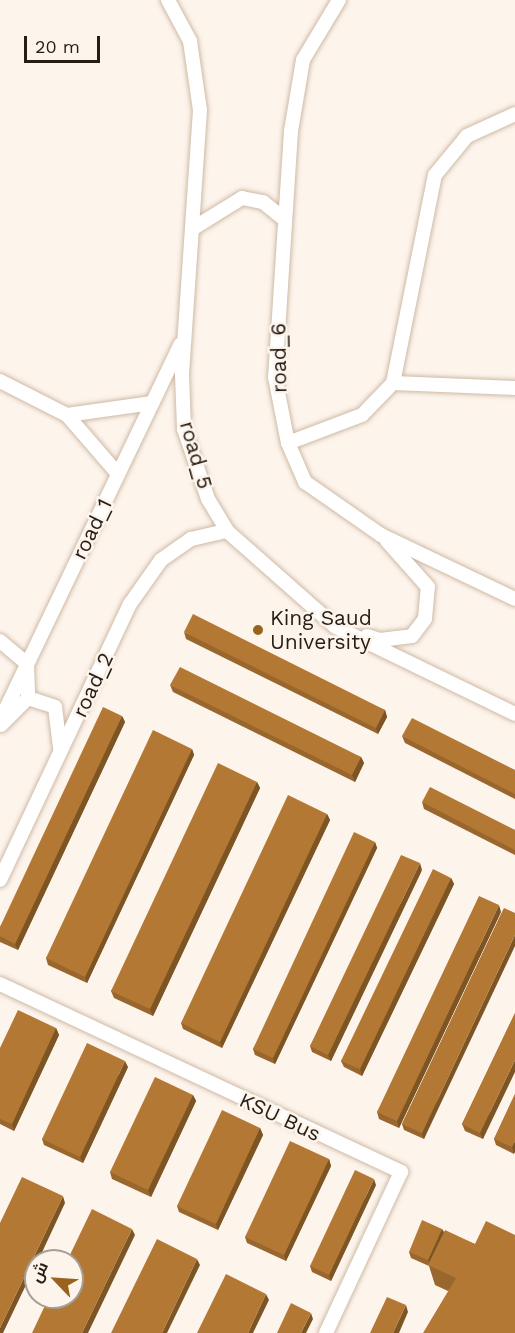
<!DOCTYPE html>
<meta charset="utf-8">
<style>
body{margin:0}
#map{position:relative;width:515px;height:1333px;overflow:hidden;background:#fdf4ec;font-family:"Work Sans",Cairo,sans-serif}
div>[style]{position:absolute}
.roads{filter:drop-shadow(0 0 2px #cebaa5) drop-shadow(0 0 2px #cebaa5)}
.service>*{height:14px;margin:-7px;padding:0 7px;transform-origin:7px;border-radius:7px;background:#fff}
.wall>*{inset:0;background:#99672d}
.shaded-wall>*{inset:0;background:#7d5424}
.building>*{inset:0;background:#b27834}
.dots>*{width:16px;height:16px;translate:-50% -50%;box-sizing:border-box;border:3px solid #fdf4ec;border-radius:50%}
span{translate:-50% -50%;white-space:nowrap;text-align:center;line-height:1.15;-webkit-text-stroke:5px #fdf4ec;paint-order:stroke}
.street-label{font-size:21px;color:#251d16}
.poi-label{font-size:21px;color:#251d16}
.left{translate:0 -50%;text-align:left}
.north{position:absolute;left:24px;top:1249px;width:60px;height:60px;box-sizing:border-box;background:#fdf4ec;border:2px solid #a79e96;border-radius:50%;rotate:295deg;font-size:16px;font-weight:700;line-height:24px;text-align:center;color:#251d16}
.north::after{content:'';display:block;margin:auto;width:21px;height:27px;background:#9a631d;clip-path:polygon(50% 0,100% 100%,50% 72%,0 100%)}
.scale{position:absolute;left:24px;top:36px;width:76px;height:27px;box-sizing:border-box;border:3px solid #251d16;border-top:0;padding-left:8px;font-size:18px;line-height:21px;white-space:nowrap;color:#251d16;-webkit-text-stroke:4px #fdf4ec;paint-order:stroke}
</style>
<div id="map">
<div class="roads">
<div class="service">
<div style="left:168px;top:0;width:47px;rotate:61.8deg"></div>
<div style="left:190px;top:41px;width:70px;rotate:81.8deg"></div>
<div style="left:200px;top:110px;width:265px;rotate:93.9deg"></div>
<div style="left:182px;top:374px;width:55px;rotate:87.9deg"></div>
<div style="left:184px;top:429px;width:74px;rotate:71.1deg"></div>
<div style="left:208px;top:499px;width:37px;rotate:59deg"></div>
<div style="left:227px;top:531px;width:145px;rotate:41.4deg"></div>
<div style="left:336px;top:627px;width:199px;rotate:25.9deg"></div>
<div style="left:339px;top:0;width:70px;rotate:121deg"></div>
<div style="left:303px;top:60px;width:72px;rotate:99.6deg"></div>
<div style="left:291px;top:131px;width:247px;rotate:93.7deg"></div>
<div style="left:275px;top:377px;width:67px;rotate:78.9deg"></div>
<div style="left:288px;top:443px;width:43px;rotate:66.4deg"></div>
<div style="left:305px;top:482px;width:93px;rotate:34.9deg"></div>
<div style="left:381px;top:535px;width:148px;rotate:25.5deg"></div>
<div style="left:192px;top:229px;width:59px;rotate:-31.8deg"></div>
<div style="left:242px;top:198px;width:21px;rotate:11deg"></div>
<div style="left:263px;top:202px;width:27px;rotate:39deg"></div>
<div style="left:0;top:381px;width:75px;rotate:26.9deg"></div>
<div style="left:393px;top:383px;width:122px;rotate:2.3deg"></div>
<div style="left:288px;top:443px;width:79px;rotate:-20.7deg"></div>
<div style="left:362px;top:415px;width:45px;rotate:-45.9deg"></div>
<div style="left:393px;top:383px;width:212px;rotate:-78.6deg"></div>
<div style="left:435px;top:175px;width:50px;rotate:-50.6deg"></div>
<div style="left:467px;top:136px;width:53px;rotate:-24.6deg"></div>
<div style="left:118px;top:474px;width:78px;rotate:-130.8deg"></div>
<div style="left:67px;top:415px;width:86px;rotate:-8deg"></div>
<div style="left:367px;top:636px;width:14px;rotate:17deg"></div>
<div style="left:380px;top:640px;width:32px;rotate:-7deg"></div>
<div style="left:412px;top:636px;width:21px;rotate:-53deg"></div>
<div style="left:425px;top:619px;width:32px;rotate:-85deg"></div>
<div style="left:428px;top:587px;width:62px;rotate:-131.7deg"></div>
<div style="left:0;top:641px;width:35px;rotate:40deg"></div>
<div style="left:27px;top:664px;width:34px;rotate:88deg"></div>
<div style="left:28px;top:698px;width:28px;rotate:18deg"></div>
<div style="left:55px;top:707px;width:41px;rotate:83deg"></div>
<div style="left:0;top:721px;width:418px;rotate:-64.4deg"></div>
<div style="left:1px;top:725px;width:38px;rotate:-45deg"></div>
<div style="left:0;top:880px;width:305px;rotate:-64.8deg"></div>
<div style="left:130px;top:604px;width:54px;rotate:-54.8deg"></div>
<div style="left:161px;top:560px;width:37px;rotate:-35deg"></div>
<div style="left:191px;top:539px;width:37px;rotate:-13deg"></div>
<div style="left:0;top:984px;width:443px;rotate:25.1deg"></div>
<div style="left:401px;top:1172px;width:178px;rotate:115deg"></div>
</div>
</div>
<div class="wall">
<div style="clip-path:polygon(184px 632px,385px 710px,387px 717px,378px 734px,186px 639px)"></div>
<div style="clip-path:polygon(170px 685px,361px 757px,364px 763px,355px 782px,173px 692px)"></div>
<div style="clip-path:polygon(122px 716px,125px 722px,18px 950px,0 942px,0 927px)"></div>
<div style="clip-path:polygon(402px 736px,515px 770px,515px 799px,405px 743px)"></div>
<div style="clip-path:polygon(192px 749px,194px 755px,87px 983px,48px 965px,46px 958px)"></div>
<div style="clip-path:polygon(257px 782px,260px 788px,153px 1016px,114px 998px,111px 991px)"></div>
<div style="clip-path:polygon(422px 802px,515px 830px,515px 855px,424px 809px)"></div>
<div style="clip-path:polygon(327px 814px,330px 820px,222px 1048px,183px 1029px,181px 1023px)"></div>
<div style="clip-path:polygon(375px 842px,377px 848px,275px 1064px,255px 1055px,253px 1049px)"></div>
<div style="clip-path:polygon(422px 870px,331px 1061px,312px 1052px,310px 1046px)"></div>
<div style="clip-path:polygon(451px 878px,454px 884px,362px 1076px,344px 1067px,341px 1061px)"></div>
<div style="clip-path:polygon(504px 908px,424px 1139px,404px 1130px,402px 1124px)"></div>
<div style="clip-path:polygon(501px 912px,399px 1128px,379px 1119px,377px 1112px)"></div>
<div style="clip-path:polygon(515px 1013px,483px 1139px,465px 1131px,462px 1124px)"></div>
<div style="clip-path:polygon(56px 1028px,59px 1035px,14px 1131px,0 1124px,0 1048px)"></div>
<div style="clip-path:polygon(128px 1067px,83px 1163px,44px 1145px,42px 1139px)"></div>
<div style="clip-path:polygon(515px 1094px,514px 1154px,496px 1145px,494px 1139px)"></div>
<div style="clip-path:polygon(193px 1095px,196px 1101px,151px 1197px,112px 1179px,110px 1172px)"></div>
<div style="clip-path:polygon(260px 1128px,263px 1135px,218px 1230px,179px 1212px,177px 1206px)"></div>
<div style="clip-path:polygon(329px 1159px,331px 1166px,286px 1261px,247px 1243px,245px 1237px)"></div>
<div style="clip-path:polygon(376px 1185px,331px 1281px,312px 1272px,310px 1266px)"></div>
<div style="clip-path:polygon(442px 1229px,444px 1232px,475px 1244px,515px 1235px,448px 1291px,435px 1285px,429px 1266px,411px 1258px,409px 1252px)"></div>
</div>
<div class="shaded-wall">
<div style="clip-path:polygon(385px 710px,387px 717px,378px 734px,376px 728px)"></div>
<div style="clip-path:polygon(122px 716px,125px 722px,18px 950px,15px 944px)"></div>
<div style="clip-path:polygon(192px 749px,194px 755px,87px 983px,85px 977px)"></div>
<div style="clip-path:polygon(361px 757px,364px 763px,355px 782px,352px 775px)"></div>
<div style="clip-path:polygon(257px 782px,260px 788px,153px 1016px,150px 1009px)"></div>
<div style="clip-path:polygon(327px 814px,330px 820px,222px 1048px,220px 1042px)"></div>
<div style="clip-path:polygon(375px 842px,377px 848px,275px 1064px,273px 1058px)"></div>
<div style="clip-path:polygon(420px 863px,422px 870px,331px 1061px,328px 1055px)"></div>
<div style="clip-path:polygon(451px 878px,454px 884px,362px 1076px,360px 1069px)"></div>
<div style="clip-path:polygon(499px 905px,501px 912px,399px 1128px,397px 1121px)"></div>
<div style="clip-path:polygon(515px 935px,515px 946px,424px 1139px,422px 1133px)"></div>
<div style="clip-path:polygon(56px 1028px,59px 1035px,14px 1131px,12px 1124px)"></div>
<div style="clip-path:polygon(515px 1060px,515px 1072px,483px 1139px,480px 1133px)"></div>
<div style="clip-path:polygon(125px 1061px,128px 1067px,83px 1163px,80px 1157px)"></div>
<div style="clip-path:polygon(193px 1095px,196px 1101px,151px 1197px,148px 1190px)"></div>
<div style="clip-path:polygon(260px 1128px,263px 1135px,218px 1230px,216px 1224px)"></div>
<div style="clip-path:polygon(515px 1141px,515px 1152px,514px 1154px,512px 1147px)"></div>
<div style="clip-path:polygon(329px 1159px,331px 1166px,286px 1261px,284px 1255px)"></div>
<div style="clip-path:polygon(374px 1179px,376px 1185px,331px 1281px,329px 1275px)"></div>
<div style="clip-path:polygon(63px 1196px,65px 1203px,38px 1261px,36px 1261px,36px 1264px,3px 1333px,0 1333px,0 1328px)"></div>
<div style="clip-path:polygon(132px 1229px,135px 1235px,88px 1333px,82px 1333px)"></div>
<div style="clip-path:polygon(442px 1229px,445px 1235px,431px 1267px,428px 1260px)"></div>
<div style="clip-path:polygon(197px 1259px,200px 1265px,167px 1333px,162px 1333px)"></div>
<div style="clip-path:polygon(266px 1294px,269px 1300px,253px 1333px,248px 1333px)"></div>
<div style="clip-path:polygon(406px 1305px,408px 1312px,399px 1333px,393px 1333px)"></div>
<div style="clip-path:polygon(311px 1313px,313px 1319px,306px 1333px,301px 1333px)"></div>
</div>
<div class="building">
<div style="clip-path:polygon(193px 614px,385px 710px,376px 728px,184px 632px)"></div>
<div style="clip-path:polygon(180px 667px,361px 757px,352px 775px,170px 685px)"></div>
<div style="clip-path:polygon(103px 707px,122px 716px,15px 944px,0 936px,0 927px)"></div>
<div style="clip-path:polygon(412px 718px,515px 770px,515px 794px,402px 736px)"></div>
<div style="clip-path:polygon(153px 730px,192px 749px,85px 977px,46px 958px)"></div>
<div style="clip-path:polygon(218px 763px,257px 782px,150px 1009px,111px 991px)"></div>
<div style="clip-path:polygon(430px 787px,515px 830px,515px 850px,422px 802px)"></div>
<div style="clip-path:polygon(288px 795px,327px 814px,220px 1042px,181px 1023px)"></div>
<div style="clip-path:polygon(354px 832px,375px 842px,273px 1058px,253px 1049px)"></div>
<div style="clip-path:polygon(401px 855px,420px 863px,328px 1055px,310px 1046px)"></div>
<div style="clip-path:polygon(433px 869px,451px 878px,360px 1069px,341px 1061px)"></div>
<div style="clip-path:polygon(479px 896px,499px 905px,397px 1121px,377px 1112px)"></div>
<div style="clip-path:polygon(504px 908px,515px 913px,515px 935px,422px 1133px,402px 1124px)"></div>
<div style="clip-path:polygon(18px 1010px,56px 1028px,12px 1124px,0 1119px,0 1048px)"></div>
<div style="clip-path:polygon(515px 1013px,515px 1060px,480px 1133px,462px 1124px)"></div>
<div style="clip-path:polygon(87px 1043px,125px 1061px,80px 1157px,42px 1139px)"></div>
<div style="clip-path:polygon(155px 1077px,193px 1095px,148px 1190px,110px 1172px)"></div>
<div style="clip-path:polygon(515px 1094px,515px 1141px,512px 1147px,494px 1139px)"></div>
<div style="clip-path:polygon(222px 1110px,260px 1128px,216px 1224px,177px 1206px)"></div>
<div style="clip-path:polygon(290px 1141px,329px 1159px,284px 1255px,245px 1237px)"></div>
<div style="clip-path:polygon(355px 1170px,374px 1179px,329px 1275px,310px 1266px)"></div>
<div style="clip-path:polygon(22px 1177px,63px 1196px,0 1328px,0 1223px)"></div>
<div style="clip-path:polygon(92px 1209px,132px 1229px,82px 1333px,32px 1333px,49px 1297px,72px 1297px,72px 1261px,67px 1261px)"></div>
<div style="clip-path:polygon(422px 1220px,442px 1229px,428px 1260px,409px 1252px)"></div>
<div style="clip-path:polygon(486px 1221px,515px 1235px,515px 1333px,423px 1333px,456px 1278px,428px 1265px,445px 1230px,475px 1244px)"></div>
<div style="clip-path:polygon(157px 1239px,197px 1259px,162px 1333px,111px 1333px)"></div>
<div style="clip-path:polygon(226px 1274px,266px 1294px,248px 1333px,197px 1333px)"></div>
<div style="clip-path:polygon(387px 1297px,406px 1305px,393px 1333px,370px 1333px)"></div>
<div style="clip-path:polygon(291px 1303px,311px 1313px,301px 1333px,277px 1333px)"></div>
</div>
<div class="dots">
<div style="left:258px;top:630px;background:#9a631d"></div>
</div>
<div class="street-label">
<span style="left:279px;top:358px;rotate:-91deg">road_6</span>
<span style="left:196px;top:455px;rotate:74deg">road_5</span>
<span style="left:92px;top:529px;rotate:-64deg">road_1</span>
<span style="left:93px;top:685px;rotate:-65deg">road_2</span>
<span style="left:280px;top:1117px;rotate:25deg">KSU Bus</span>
</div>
<div class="poi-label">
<span class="left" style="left:270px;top:630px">King Saud<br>University</span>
</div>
<div class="north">ش</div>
<div class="scale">20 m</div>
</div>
